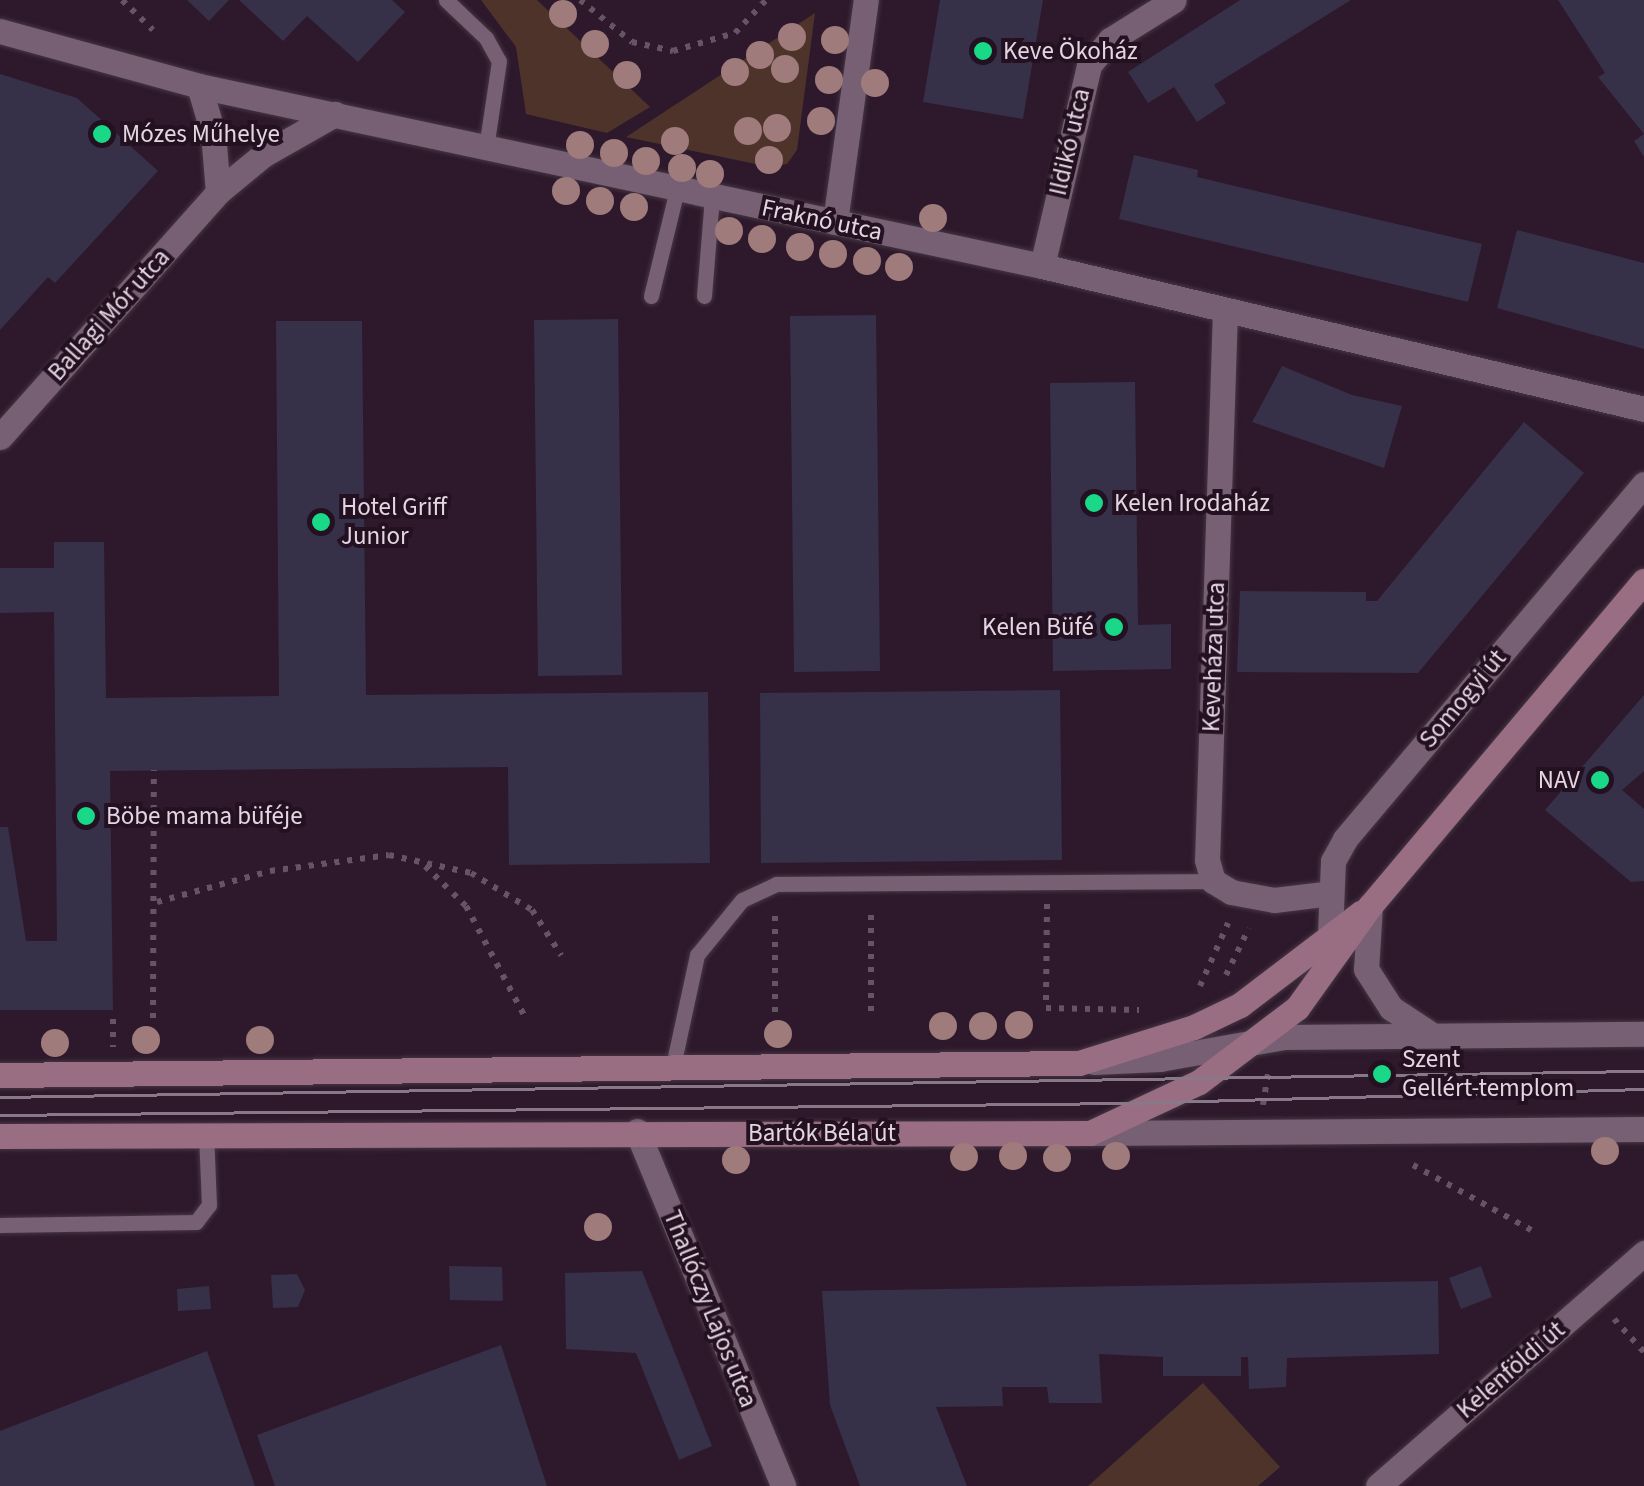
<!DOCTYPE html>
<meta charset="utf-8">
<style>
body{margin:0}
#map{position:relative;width:1644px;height:1486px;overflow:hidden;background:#2d192b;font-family:"Source Sans 3",sans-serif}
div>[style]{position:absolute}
.green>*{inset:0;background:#4e332b}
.building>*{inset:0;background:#363049}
.path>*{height:6px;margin-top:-3px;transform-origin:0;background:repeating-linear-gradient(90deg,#665464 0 5px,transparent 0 13px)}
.roads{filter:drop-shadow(0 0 2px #463644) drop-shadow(0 0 2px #463644)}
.lane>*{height:15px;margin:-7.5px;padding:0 7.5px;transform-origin:7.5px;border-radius:7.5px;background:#775f74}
.street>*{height:25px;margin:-12.5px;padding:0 12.5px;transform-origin:12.5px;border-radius:12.5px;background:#775f74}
.secondary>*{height:25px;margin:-12.5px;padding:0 12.5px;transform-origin:12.5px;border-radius:12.5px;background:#996d82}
.tram>*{height:2.5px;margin:-1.25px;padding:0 1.25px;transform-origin:1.25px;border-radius:1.25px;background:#897887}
.trees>*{width:28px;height:28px;margin:-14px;border-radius:50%;background:#9f7b7b}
.dots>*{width:28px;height:28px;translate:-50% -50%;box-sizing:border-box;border:5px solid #231021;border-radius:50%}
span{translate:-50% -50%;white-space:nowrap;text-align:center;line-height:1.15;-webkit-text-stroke:8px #231021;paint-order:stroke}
.poi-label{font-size:25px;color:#e3d5e1}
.left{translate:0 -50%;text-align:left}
.right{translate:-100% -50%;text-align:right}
.street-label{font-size:25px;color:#e3d5e1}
</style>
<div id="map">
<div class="green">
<div style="clip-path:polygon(481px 0,537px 0,650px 107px,607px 133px,526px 114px,516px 47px)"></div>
<div style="clip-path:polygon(815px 13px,797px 150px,787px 164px,770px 167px,626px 137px)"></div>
<div style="clip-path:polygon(1203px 1383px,1280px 1467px,1258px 1486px,1088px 1486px)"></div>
</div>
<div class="building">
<div style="clip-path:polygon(187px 0,229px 0,209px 21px)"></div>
<div style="clip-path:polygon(239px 0,392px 0,405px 12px,358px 62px,307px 16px,283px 41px)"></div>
<div style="clip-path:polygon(940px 0,1043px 0,1023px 119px,923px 102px)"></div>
<div style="clip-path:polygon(1240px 0,1351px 0,1214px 85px,1226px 103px,1197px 122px,1174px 87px,1148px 103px,1128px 72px)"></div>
<div style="clip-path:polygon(1558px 0,1644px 0,1644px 134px,1598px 77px,1605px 73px)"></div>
<div style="clip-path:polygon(0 74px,77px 98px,158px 171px,55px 283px,48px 277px,0 330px)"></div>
<div style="clip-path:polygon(1644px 134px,1644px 157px,1634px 141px)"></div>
<div style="clip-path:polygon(1134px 155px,1198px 170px,1197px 177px,1482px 244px,1468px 302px,1119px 219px)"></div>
<div style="clip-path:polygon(1517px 230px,1644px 263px,1644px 349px,1497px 308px)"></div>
<div style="clip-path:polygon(876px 315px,880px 671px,794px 672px,790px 316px)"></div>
<div style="clip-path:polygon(618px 319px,622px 675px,538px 676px,534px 320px)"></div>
<div style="clip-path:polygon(276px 321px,362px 321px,366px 695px,708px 692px,710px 863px,509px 865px,508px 767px,110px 771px,113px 1010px,0 1010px,0 827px,8px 827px,26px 941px,57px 941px,54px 612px,0 613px,0 568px,54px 568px,54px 542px,104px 542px,106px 698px,279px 696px)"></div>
<div style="clip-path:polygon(1282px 366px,1352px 395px,1402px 406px,1384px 468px,1252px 422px)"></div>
<div style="clip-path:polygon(1135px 382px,1138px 625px,1171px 624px,1171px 669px,1053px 671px,1050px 383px)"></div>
<div style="clip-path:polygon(1524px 422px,1584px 473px,1418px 673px,1237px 672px,1240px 591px,1366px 592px,1366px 601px,1377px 601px)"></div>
<div style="clip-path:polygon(1060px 690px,1062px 860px,761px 863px,760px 693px)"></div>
<div style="clip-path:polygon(1644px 695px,1644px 771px,1622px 790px,1644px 809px,1644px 881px,1631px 882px,1545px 810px)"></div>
<div style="clip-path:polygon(449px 1266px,502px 1267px,503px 1301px,450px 1300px)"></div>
<div style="clip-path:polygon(1481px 1266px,1492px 1297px,1461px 1309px,1449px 1278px)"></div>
<div style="clip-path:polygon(642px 1271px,712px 1446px,679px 1460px,636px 1353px,566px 1349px,565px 1273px)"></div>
<div style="clip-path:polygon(297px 1274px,305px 1290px,298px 1307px,273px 1308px,271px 1275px)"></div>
<div style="clip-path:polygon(1438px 1281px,1439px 1354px,1287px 1358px,1286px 1387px,1249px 1389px,1248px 1357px,1241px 1357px,1241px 1376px,1163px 1376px,1163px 1357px,1099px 1354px,1102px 1403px,1049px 1403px,1047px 1387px,1002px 1387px,1003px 1406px,936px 1407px,967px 1486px,860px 1486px,830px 1405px,822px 1291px)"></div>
<div style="clip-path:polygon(209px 1286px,211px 1309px,178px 1311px,177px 1289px)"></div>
<div style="clip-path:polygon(501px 1345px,547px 1486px,275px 1486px,257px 1435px)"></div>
<div style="clip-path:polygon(207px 1351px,255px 1486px,0 1486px,0 1431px)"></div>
</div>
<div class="path">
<div style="left:122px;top:0;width:43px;rotate:44.1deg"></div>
<div style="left:580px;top:0;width:67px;rotate:38.9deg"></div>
<div style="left:632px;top:42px;width:42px;rotate:12.4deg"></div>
<div style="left:673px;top:51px;width:65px;rotate:-16.2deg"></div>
<div style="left:735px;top:33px;width:45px;rotate:-46.8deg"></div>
<div style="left:425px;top:866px;width:57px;rotate:44.3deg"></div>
<div style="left:466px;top:906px;width:123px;rotate:62deg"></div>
<div style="left:157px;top:902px;width:117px;rotate:-15.3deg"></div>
<div style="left:270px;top:871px;width:120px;rotate:-7.7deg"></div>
<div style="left:389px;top:855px;width:84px;rotate:12.4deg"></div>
<div style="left:471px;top:873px;width:71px;rotate:31.2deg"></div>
<div style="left:532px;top:910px;width:54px;rotate:57.2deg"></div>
<div style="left:1047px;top:904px;width:104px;rotate:90.6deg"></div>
<div style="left:1046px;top:1008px;width:93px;rotate:1.2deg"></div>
<div style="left:1226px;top:975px;width:52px;rotate:-63.9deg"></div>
<div style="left:1200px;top:986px;width:69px;rotate:-66deg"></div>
<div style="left:871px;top:1011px;width:104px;rotate:-90deg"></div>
<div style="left:775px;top:1012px;width:99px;rotate:-90deg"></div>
<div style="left:153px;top:1018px;width:248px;rotate:-89.8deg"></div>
<div style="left:113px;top:1019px;width:28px;rotate:90deg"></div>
<div style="left:1263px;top:1105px;width:37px;rotate:-81deg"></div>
<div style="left:1413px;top:1165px;width:135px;rotate:28.8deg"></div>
<div style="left:1614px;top:1319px;width:45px;rotate:47.7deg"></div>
</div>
<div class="roads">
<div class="lane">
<div style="left:446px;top:0;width:55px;rotate:43.5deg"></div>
<div style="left:486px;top:38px;width:26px;rotate:61deg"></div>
<div style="left:499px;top:61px;width:88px;rotate:98.5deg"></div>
<div style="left:651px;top:296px;width:110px;rotate:-76.3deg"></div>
<div style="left:704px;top:296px;width:100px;rotate:-85.4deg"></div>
<div style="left:673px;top:1066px;width:114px;rotate:-77.8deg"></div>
<div style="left:697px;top:955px;width:71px;rotate:-50.7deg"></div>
<div style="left:742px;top:900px;width:38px;rotate:-25deg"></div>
<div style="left:776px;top:884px;width:437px;rotate:-0.4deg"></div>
<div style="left:0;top:1225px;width:196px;rotate:-0.9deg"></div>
<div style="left:196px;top:1222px;width:21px;rotate:-53deg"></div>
<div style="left:209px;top:1205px;width:72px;rotate:-92.4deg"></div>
</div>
<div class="street">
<div style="left:0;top:31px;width:206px;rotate:15.4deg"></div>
<div style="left:199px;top:86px;width:862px;rotate:12.05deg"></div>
<div style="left:1042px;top:266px;width:619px;rotate:13.36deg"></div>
<div style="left:199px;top:86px;width:49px;rotate:73.4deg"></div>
<div style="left:213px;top:133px;width:59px;rotate:85.2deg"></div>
<div style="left:835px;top:222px;width:224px;rotate:-82.1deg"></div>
<div style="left:1042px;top:266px;width:206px;rotate:-76.8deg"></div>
<div style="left:1089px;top:65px;width:33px;rotate:-50deg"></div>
<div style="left:1110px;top:40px;width:75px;rotate:-32deg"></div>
<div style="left:1225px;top:310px;width:550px;rotate:91.87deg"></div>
<div style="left:1207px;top:860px;width:22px;rotate:74deg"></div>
<div style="left:1213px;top:881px;width:21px;rotate:31deg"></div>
<div style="left:1231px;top:892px;width:44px;rotate:10.5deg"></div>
<div style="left:1274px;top:900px;width:57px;rotate:-7deg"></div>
<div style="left:0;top:437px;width:328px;rotate:-48.3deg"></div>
<div style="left:218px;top:192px;width:58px;rotate:-39.4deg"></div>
<div style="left:263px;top:155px;width:83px;rotate:-29.7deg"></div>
<div style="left:1370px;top:906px;width:63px;rotate:93.6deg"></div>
<div style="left:1366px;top:969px;width:46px;rotate:57.3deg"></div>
<div style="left:1391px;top:1008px;width:45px;rotate:33.3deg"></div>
<div style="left:1330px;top:933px;width:72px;rotate:-87.6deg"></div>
<div style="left:1333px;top:861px;width:25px;rotate:-61deg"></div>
<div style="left:1345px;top:839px;width:464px;rotate:-49.9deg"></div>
<div style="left:1094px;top:1062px;width:66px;rotate:-2.6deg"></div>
<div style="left:1160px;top:1059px;width:125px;rotate:-10.1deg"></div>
<div style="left:1283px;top:1037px;width:361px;rotate:-0.5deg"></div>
<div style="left:637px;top:1131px;width:384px;rotate:67.6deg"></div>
<div style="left:1090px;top:1133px;width:554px;rotate:-0.41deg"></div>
<div style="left:1378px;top:1486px;width:354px;rotate:-41.2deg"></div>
</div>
<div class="secondary">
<div style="left:0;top:1075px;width:1079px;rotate:-0.64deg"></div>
<div style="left:1079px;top:1063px;width:121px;rotate:-17.4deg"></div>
<div style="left:1194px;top:1027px;width:51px;rotate:-25.6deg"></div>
<div style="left:1240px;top:1005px;width:153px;rotate:-37.3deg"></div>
<div style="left:0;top:1136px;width:1090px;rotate:-0.16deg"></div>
<div style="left:1090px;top:1133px;width:120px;rotate:-25.1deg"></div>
<div style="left:1199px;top:1082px;width:123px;rotate:-37.1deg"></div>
<div style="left:1297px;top:1008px;width:125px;rotate:-54.4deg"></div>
<div style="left:1370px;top:906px;width:425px;rotate:-49.9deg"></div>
</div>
</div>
<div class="tram">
<div style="left:0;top:1097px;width:1644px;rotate:-0.91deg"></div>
<div style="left:0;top:1115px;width:1126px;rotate:-0.61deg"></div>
<div style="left:1126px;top:1103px;width:518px;rotate:-1.55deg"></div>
</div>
<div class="trees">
<div style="left:563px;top:14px"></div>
<div style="left:792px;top:37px"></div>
<div style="left:835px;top:40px"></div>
<div style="left:595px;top:44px"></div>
<div style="left:760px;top:55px"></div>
<div style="left:785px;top:69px"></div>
<div style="left:735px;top:72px"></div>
<div style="left:627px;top:75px"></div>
<div style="left:829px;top:80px"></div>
<div style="left:875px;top:83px"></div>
<div style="left:821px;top:121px"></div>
<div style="left:777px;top:128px"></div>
<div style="left:748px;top:131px"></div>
<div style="left:675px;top:141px"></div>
<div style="left:580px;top:145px"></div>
<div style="left:614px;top:153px"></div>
<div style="left:769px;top:160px"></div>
<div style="left:646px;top:161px"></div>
<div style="left:682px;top:168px"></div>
<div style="left:710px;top:174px"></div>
<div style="left:566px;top:191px"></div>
<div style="left:600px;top:201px"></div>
<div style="left:634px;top:207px"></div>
<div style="left:933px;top:218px"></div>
<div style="left:729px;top:231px"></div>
<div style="left:762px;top:239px"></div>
<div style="left:800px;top:247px"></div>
<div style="left:833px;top:254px"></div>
<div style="left:867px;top:261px"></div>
<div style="left:899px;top:267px"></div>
<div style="left:1019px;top:1025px"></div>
<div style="left:943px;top:1026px"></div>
<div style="left:983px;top:1026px"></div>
<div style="left:778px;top:1034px"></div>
<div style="left:146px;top:1040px"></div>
<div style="left:260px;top:1040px"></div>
<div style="left:55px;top:1043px"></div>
<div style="left:1605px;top:1151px"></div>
<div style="left:1013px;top:1156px"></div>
<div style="left:1116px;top:1156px"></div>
<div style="left:964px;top:1157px"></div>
<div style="left:1057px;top:1158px"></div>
<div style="left:736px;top:1160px"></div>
<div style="left:598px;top:1227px"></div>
</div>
<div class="dots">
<div style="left:983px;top:51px;background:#19d988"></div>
<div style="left:102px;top:134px;background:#19d988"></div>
<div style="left:1094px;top:503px;background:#19d988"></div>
<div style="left:321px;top:522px;background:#19d988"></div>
<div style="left:1114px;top:627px;background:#19d988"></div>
<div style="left:1600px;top:780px;background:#19d988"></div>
<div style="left:86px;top:816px;background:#19d988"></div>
<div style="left:1382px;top:1074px;background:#19d988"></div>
</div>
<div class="poi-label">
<span class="left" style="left:1003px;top:51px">Keve Ökoház</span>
<span class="left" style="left:122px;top:134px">Mózes Műhelye</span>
<span class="left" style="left:1114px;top:503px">Kelen Irodaház</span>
<span class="left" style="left:341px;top:522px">Hotel Griff<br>Junior</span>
<span class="right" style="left:1094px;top:627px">Kelen Büfé</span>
<span class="right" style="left:1580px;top:780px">NAV</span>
<span class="left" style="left:106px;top:816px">Böbe mama büféje</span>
<span class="left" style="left:1402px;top:1074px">Szent<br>Gellért-templom</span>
</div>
<div class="street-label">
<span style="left:1070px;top:142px;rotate:-77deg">Ildikó utca</span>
<span style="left:822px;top:220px;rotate:12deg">Fraknó utca</span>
<span style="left:109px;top:315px;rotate:-48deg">Ballagi Mór utca</span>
<span style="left:1214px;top:657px;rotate:-88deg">Keveháza utca</span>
<span style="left:1463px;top:699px;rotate:-50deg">Somogyi út</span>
<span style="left:822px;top:1133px">Bartók Béla út</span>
<span style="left:710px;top:1309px;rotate:68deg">Thallóczy Lajos utca</span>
<span style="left:1511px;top:1370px;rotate:-41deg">Kelenföldi út</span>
</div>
</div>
